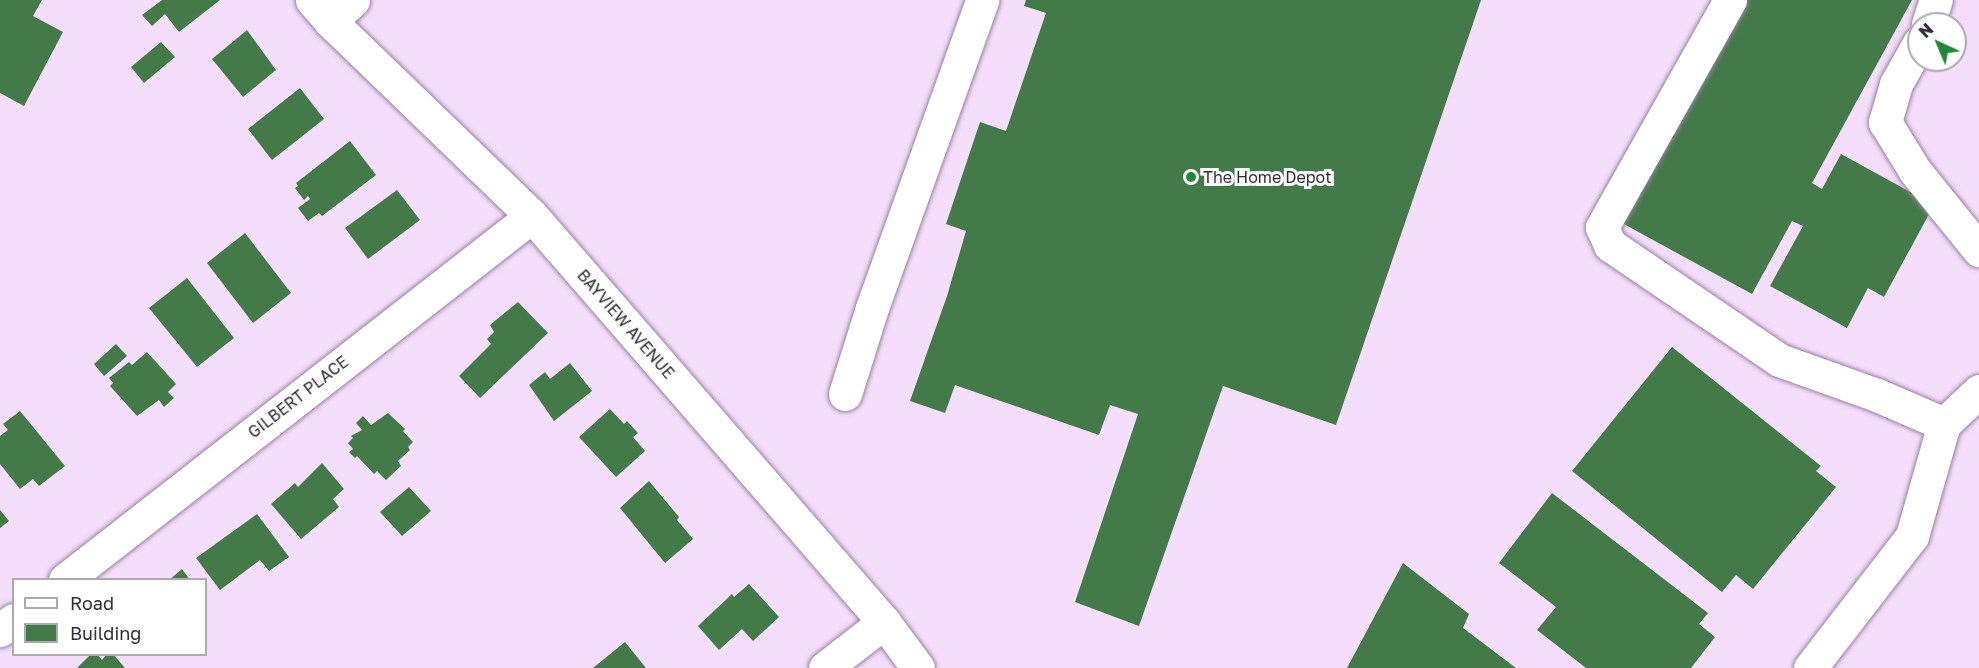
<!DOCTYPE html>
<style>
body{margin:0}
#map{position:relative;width:1979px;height:668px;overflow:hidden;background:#f5ddfc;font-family:"Golos Text",sans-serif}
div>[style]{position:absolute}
.building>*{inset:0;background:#447a4a}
.roads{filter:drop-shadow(0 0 2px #98829f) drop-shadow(0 0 2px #98829f)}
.minor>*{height:33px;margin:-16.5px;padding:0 16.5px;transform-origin:16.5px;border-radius:16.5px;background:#fff}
.dots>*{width:16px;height:16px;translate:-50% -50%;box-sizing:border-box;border:3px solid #fff;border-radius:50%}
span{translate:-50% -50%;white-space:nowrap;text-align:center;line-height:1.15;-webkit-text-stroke:6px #fff;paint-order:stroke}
.poi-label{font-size:16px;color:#332a36}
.left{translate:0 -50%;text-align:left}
.street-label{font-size:16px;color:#332a36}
.legend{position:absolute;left:12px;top:578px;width:195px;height:78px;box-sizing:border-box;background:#fff;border:2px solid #adaaaf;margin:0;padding:8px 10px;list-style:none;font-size:18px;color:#332a36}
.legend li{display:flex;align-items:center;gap:12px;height:30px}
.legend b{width:30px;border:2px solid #adaaaf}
.north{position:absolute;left:1907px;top:12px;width:60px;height:60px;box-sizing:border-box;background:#fff;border:2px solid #adaaaf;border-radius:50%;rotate:316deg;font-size:16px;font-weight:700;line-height:24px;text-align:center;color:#332a36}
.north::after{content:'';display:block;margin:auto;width:21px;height:27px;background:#258639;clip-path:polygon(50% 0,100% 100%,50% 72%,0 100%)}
</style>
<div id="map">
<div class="building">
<div style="clip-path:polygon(0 0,42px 0,33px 16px,63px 32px,24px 106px,0 93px)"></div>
<div style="clip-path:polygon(162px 0,220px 0,179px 32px,165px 14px,152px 26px,142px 15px)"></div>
<div style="clip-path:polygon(1026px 0,1481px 0,1336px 425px,1223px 386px,1139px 626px,1075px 602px,1138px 414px,1110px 405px,1099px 435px,955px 385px,945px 413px,910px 401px,947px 296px,966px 231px,946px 224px,980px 122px,1006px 131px,1046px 13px,1024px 6px)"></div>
<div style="clip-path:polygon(1744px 0,1912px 0,1812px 183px,1822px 189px,1841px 154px,1934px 205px,1884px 297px,1868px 288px,1847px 328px,1770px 286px,1803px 226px,1792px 221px,1752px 294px,1622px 223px)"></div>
<div style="clip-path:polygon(247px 30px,276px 70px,243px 97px,212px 59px)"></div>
<div style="clip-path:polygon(161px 42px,175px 57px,144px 83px,131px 67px)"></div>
<div style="clip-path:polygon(300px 88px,324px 119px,272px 160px,248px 129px)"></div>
<div style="clip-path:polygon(350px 141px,376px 175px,322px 216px,319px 213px,308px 221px,298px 208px,310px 199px,308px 196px,304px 200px,295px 188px,298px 186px,296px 183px)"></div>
<div style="clip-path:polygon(397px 190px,420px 220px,368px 259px,345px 228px)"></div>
<div style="clip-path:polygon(245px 233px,291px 293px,253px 323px,207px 263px)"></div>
<div style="clip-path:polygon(187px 278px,234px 338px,197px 367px,149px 308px)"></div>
<div style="clip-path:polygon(518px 302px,548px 333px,480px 398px,459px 376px,491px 344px,487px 339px,494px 332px,490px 325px)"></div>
<div style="clip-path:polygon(116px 344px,127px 356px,104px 376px,94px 364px)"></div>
<div style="clip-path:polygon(1672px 347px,1821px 466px,1816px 471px,1836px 487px,1753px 589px,1736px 575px,1722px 592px,1572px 471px)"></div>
<div style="clip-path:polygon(147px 352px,176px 384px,168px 392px,174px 398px,164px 407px,159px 400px,137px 416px,110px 386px,113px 383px,109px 378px,129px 362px,132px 365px)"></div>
<div style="clip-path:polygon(570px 363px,592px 391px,554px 421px,529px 385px,545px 372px,550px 379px)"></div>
<div style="clip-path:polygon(610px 409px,624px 424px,627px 421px,638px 433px,633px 437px,645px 451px,616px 477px,579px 437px)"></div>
<div style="clip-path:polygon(20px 411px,65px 466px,39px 486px,33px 479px,20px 489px,0 464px,0 436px,8px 430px,3px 424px)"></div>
<div style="clip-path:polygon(388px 413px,405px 429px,403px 431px,413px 442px,408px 447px,410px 450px,398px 461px,401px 466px,386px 480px,377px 471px,374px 474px,357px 456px,355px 458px,349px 452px,353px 449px,348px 443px,353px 438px,351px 436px,362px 430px,356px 423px,363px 416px,371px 425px)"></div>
<div style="clip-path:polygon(322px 463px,344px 489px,333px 499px,339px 507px,301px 539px,271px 504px,295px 483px,298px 487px)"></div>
<div style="clip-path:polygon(649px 481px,679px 517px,677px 520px,693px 539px,665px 563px,620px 508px)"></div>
<div style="clip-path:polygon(409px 487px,431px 511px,402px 536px,380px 512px)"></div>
<div style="clip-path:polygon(1552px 493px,1708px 613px,1699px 624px,1715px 637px,1691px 668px,1586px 668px,1537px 630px,1556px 607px,1499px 563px)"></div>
<div style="clip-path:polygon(0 510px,9px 521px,0 528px)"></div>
<div style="clip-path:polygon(257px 514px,289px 557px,269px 571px,260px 560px,220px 590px,196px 558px)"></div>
<div style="clip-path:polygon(1403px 563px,1469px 614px,1463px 628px,1516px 668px,1347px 668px)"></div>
<div style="clip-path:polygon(182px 569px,190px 580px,169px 580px)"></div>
<div style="clip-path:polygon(749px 584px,779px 617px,753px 641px,742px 629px,719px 650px,698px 626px,732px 594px,734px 597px)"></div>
<div style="clip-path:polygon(625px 642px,646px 668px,593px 668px)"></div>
<div style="clip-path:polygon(91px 654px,97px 654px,102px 660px,107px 654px,113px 654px,125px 668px,77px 668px)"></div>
</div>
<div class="roads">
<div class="minor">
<div style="left:312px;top:0;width:28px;rotate:49deg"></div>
<div style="left:330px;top:21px;width:281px;rotate:44deg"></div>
<div style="left:532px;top:216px;width:537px;rotate:49.07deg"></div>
<div style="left:884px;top:622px;width:57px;rotate:53.5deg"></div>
<div style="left:1730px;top:0;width:261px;rotate:119.4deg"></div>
<div style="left:1602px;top:227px;width:20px;rotate:66deg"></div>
<div style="left:1610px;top:245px;width:204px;rotate:34.2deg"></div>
<div style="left:1779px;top:360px;width:104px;rotate:19.7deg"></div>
<div style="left:1877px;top:395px;width:73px;rotate:23.4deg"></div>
<div style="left:330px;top:21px;width:31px;rotate:-42deg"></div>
<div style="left:1928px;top:24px;width:25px;rotate:-72deg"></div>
<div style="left:1919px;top:43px;width:47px;rotate:119.3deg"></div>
<div style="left:1896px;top:84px;width:40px;rotate:106deg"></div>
<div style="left:1885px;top:122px;width:57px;rotate:58.5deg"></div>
<div style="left:1915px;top:171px;width:102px;rotate:51deg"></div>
<div style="left:845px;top:394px;width:90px;rotate:-72.6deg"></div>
<div style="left:872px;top:308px;width:327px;rotate:-70.3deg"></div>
<div style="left:1944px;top:424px;width:48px;rotate:-43.3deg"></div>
<div style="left:65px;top:580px;width:592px;rotate:-37.93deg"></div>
<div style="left:0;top:630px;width:17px;rotate:-36deg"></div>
<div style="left:825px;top:668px;width:75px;rotate:-37.9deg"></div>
<div style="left:1810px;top:668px;width:167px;rotate:-52.3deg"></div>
<div style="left:1912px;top:536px;width:116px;rotate:-74.1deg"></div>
</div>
</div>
<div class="dots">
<div style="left:1191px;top:177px;background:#258639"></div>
</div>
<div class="poi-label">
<span class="left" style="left:1203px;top:177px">The Home Depot</span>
</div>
<div class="street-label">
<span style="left:626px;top:324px;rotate:49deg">BAYVIEW AVENUE</span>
<span style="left:298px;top:397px;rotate:-38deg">GILBERT PLACE</span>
</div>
<ul class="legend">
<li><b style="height:8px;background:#fff"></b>Road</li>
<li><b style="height:16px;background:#447a4a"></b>Building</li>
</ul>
<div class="north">N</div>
</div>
